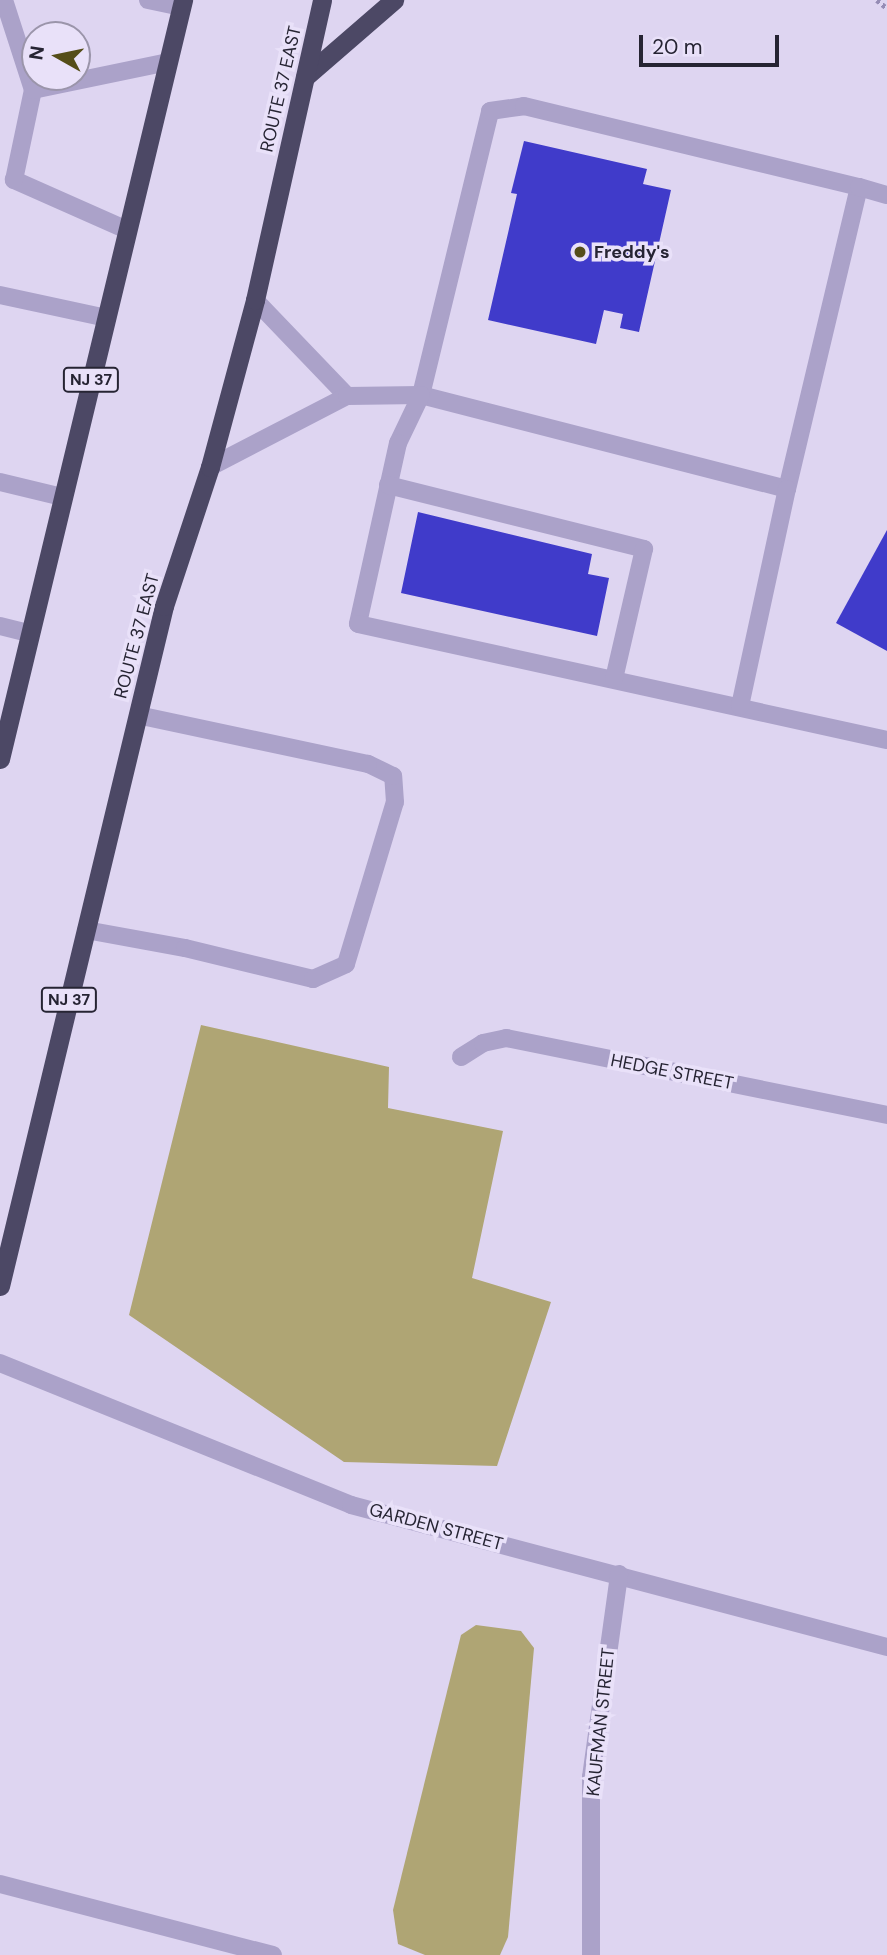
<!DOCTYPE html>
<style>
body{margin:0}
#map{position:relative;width:887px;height:1955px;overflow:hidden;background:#ded5f1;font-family:"DM Sans",sans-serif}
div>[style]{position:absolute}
.water>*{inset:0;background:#afa574}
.building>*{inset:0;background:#403bca}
.path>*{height:4.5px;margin-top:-2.25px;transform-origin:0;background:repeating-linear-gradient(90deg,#958cb5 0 3.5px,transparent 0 7px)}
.service>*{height:18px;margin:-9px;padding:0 9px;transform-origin:9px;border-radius:9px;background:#aba2c9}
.minor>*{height:18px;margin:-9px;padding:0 9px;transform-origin:9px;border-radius:9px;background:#aba2c9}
.trunk>*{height:19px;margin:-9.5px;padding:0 9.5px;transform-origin:9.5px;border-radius:9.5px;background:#4c4865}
.dots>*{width:19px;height:19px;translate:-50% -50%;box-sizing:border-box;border:4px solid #e9e1f9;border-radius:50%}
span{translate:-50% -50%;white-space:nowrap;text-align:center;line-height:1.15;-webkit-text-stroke:7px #e9e1f9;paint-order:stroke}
.shield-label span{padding:2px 5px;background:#e9e1f9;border:2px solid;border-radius:5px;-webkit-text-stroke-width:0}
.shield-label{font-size:16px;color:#262433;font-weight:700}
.street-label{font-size:18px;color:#262433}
.poi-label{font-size:18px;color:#262433;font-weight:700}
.left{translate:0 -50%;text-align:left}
.north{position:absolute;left:21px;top:21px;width:70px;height:70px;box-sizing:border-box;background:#e9e1f9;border:2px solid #9b95aa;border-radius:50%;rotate:279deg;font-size:19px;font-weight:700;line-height:28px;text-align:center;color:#262433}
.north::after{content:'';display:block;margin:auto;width:24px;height:32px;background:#554d19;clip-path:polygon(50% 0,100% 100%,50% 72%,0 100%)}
.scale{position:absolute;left:639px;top:35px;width:140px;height:32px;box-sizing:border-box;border:4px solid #262433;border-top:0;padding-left:9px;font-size:21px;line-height:24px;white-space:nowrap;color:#262433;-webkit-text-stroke:5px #e9e1f9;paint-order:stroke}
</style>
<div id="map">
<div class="water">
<div style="clip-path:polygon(201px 1025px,389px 1067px,388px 1108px,503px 1131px,472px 1278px,551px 1302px,497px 1466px,344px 1462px,129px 1315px)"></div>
<div style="clip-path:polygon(476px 1625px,521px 1631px,534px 1648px,508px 1937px,500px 1955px,425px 1955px,398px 1944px,393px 1910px,461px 1635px)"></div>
</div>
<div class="building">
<div style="clip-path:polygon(524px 141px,647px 169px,643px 184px,671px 190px,639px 332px,620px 328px,623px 314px,604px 310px,596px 344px,488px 320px,517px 194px,511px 193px)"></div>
<div style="clip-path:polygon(418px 512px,592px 554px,588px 574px,609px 578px,597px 636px,401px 593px)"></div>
<div style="clip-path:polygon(887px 530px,887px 651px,836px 623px)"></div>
</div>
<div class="path">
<div style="left:877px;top:0;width:13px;rotate:39deg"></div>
</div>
<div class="service">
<div style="left:4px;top:0;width:95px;rotate:72.1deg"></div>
<div style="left:859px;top:187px;width:310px;rotate:103.4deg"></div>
<div style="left:787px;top:489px;width:378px;rotate:-165.6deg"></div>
<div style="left:421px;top:395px;width:292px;rotate:-76.3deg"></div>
<div style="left:490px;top:111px;width:34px;rotate:-8deg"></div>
<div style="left:524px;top:106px;width:345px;rotate:13.6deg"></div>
<div style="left:859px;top:187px;width:29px;rotate:16deg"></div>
<div style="left:127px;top:230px;width:124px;rotate:-156.1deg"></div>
<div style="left:14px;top:180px;width:92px;rotate:-78.1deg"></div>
<div style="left:33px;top:90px;width:138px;rotate:-11.7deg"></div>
<div style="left:0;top:295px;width:108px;rotate:12.2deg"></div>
<div style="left:255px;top:300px;width:133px;rotate:46.2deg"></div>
<div style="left:210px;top:467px;width:154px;rotate:-27.4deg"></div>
<div style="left:347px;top:396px;width:74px;rotate:-0.8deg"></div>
<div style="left:421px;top:395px;width:53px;rotate:115.6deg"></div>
<div style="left:398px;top:443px;width:185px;rotate:102.5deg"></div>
<div style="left:358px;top:624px;width:542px;rotate:12.37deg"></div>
<div style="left:388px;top:485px;width:264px;rotate:14deg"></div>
<div style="left:644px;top:549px;width:133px;rotate:103deg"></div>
<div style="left:0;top:626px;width:30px;rotate:14deg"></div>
<div style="left:740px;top:706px;width:222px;rotate:-77.8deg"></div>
<div style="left:86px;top:930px;width:101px;rotate:10.3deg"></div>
<div style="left:185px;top:948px;width:132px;rotate:13.6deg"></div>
<div style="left:313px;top:979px;width:36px;rotate:-24deg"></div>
<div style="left:346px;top:964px;width:169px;rotate:-73.2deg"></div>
<div style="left:395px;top:802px;width:26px;rotate:-94deg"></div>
<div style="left:393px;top:776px;width:28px;rotate:-154deg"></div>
<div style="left:368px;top:764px;width:235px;rotate:-168deg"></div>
</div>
<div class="minor">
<div style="left:148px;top:0;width:34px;rotate:12deg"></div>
<div style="left:0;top:482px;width:64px;rotate:13.6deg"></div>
<div style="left:461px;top:1057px;width:26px;rotate:-32deg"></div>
<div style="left:483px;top:1043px;width:24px;rotate:-12deg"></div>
<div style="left:506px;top:1038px;width:389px;rotate:11.4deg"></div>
<div style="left:0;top:1363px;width:379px;rotate:22deg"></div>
<div style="left:351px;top:1505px;width:554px;rotate:14.84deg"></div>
<div style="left:0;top:1884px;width:282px;rotate:14.6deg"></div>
<div style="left:591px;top:1955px;width:178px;rotate:-90deg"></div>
<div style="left:591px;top:1777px;width:205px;rotate:-82.1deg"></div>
</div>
<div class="trunk">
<div style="left:305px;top:77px;width:118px;rotate:-40.9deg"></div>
<div style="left:0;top:759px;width:781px;rotate:-76.44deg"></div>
<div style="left:0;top:1286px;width:699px;rotate:-76.44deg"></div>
<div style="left:164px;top:606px;width:146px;rotate:-71.7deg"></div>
<div style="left:210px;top:467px;width:173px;rotate:-74.9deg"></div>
<div style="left:255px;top:300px;width:307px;rotate:-77.4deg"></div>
</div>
<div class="dots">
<div style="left:580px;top:252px;background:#554d19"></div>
</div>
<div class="shield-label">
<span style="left:91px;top:380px">NJ 37</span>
<span style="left:69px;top:1000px">NJ 37</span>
</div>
<div class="street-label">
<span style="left:281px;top:89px;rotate:-77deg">ROUTE 37 EAST</span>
<span style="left:137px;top:636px;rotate:-75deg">ROUTE 37 EAST</span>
<span style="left:672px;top:1072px;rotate:11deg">HEDGE STREET</span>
<span style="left:436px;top:1527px;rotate:15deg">GARDEN STREET</span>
<span style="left:601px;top:1722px;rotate:-84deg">KAUFMAN STREET</span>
</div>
<div class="poi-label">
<span class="left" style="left:594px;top:252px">Freddy's</span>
</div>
<div class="north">N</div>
<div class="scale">20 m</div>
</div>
